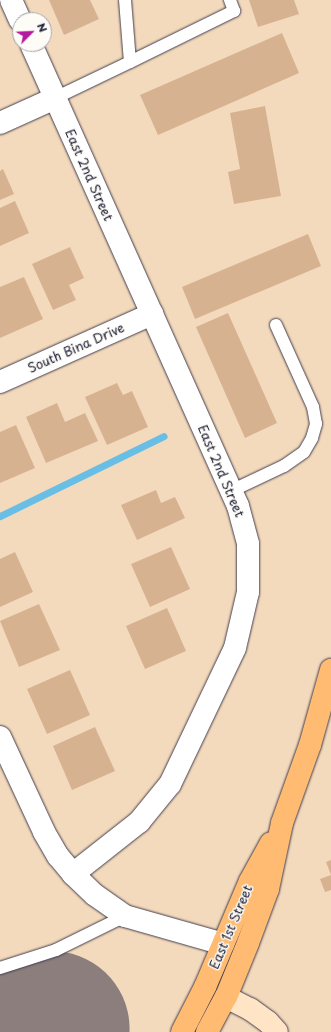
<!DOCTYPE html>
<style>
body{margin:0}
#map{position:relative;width:331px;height:1032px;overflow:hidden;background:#f4dabc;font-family:"Playpen Sans",sans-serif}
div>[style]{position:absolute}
.stream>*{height:7px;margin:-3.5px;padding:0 3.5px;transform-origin:3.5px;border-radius:3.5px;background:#69bee5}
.taxiway>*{height:62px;margin:-31px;padding:0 31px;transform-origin:31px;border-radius:31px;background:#8b7e7c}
.runway>*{height:155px;margin:-77.5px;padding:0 77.5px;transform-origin:77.5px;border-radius:77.5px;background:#8b7e7c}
.building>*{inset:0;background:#d7b290}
.roads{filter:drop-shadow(0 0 1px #423e4e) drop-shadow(0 0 1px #423e4e)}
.lane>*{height:12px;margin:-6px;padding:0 6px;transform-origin:6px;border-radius:6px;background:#fff}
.street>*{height:22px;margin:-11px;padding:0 11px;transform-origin:11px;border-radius:11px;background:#fff}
.secondary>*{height:22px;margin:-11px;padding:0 11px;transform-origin:11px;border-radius:11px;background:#ffe4c6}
.primary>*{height:22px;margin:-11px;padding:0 11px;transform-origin:11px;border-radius:11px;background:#febb71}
span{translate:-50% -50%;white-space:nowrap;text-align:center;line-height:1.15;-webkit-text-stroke:3px #fdfcf7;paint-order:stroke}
.street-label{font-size:13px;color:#22223b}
.north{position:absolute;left:12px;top:12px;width:40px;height:40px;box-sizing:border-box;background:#fdfcf7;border:1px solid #a5a5ac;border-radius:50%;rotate:66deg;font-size:11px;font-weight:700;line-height:16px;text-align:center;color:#22223b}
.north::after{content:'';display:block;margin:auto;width:14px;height:18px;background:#b5179e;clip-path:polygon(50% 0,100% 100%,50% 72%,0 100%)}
</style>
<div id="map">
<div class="stream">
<div style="left:0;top:516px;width:182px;rotate:-26deg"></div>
</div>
<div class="taxiway">
<div style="left:52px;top:1028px;width:6px;rotate:39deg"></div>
</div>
<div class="runway">
<div style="left:35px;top:1032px;width:17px;rotate:-13deg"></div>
</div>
<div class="building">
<div style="clip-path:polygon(49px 0,90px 0,99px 19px,64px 35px)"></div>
<div style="clip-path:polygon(249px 0,294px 0,299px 14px,258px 27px)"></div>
<div style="clip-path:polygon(282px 33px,299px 73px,158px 135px,140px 95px)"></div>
<div style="clip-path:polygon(265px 106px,281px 196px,234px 204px,228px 172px,240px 169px,230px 113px)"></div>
<div style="clip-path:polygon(3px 169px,14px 194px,0 200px,0 171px)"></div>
<div style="clip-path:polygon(15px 201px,29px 233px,0 246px,0 208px)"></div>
<div style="clip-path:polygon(308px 234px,321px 266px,195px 319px,182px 287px)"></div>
<div style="clip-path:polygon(70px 247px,84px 278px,69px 285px,76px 300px,53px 310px,32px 264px)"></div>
<div style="clip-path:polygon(24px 277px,43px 319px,0 338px,0 287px)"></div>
<div style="clip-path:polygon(228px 313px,277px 423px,245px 438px,196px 327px)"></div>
<div style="clip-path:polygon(117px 383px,123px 395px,132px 391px,148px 427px,107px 445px,85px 397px)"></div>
<div style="clip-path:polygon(57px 403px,65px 422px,85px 413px,98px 441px,46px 463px,26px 417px)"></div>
<div style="clip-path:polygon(16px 425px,35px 468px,0 483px,0 432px)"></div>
<div style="clip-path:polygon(156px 490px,161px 503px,175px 497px,185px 518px,137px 540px,121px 505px)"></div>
<div style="clip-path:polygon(171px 547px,190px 589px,150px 607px,131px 564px)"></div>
<div style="clip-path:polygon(15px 552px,33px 592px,0 607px,0 559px)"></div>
<div style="clip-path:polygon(39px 604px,60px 650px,19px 667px,0 621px)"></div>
<div style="clip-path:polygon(167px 608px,186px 651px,145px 669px,126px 626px)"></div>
<div style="clip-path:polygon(70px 670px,90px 715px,47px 734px,27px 689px)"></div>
<div style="clip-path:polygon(95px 727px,115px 771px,72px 790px,53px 746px)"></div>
<div style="clip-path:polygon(331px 860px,331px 875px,326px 862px)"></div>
<div style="clip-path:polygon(331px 875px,331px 890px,325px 892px,320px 879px)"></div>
</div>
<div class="roads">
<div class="lane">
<div style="left:125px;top:0;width:62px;rotate:85.4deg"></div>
<div style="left:130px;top:62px;width:116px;rotate:-26.1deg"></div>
<div style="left:234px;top:11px;width:12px;rotate:-110deg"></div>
<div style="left:55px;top:98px;width:83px;rotate:-25.6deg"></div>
<div style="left:231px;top:491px;width:59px;rotate:-25.3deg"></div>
<div style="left:284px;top:466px;width:24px;rotate:-35deg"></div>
<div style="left:304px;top:452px;width:16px;rotate:-60deg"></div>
<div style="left:312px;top:438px;width:15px;rotate:-74deg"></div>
<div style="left:316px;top:424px;width:17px;rotate:-100deg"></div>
<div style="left:313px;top:407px;width:90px;rotate:-114.3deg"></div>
<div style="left:0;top:968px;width:59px;rotate:-17.8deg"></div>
<div style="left:56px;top:950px;width:77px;rotate:-26.2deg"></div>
</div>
<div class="street">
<div style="left:11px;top:0;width:22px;rotate:66deg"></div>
<div style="left:31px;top:44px;width:506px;rotate:65.87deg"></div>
<div style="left:238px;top:506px;width:39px;rotate:75deg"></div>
<div style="left:248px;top:544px;width:48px;rotate:90deg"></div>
<div style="left:248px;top:592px;width:57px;rotate:103.1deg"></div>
<div style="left:235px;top:648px;width:151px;rotate:115.5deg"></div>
<div style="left:170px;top:784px;width:49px;rotate:129.2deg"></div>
<div style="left:139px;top:822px;width:84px;rotate:141.8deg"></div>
<div style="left:0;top:123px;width:60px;rotate:-24.4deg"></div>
<div style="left:0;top:382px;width:167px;rotate:-24.1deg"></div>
<div style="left:0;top:737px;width:105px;rotate:65.1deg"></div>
<div style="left:44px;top:832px;width:28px;rotate:60deg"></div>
<div style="left:58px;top:856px;width:23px;rotate:50deg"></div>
<div style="left:73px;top:874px;width:30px;rotate:44deg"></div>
<div style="left:95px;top:895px;width:37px;rotate:35deg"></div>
<div style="left:125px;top:916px;width:102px;rotate:15.9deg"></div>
</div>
<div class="secondary">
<div style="left:226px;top:997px;width:27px;rotate:27deg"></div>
<div style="left:250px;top:1009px;width:22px;rotate:36deg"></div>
<div style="left:268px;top:1022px;width:13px;rotate:48deg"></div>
</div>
<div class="primary">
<div style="left:182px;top:1032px;width:51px;rotate:-62.9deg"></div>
<div style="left:205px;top:987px;width:115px;rotate:-67deg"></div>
<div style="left:250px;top:881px;width:43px;rotate:-61.1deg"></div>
<div style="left:207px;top:1032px;width:40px;rotate:-62deg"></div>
<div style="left:226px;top:997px;width:58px;rotate:-67.8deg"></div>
<div style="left:248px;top:943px;width:58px;rotate:-69.7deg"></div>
<div style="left:268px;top:889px;width:67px;rotate:-78deg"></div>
<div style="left:282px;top:823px;width:83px;rotate:-70.3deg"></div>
<div style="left:310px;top:745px;width:78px;rotate:-74.4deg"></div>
</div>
</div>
<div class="street-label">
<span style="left:89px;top:175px;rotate:66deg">East 2nd Street</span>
<span style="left:76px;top:348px;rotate:-24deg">South Bina Drive</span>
<span style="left:221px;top:471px;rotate:67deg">East 2nd Street</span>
<span style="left:231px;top:927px;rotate:-67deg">East 1st Street</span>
</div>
<div class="north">N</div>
</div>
